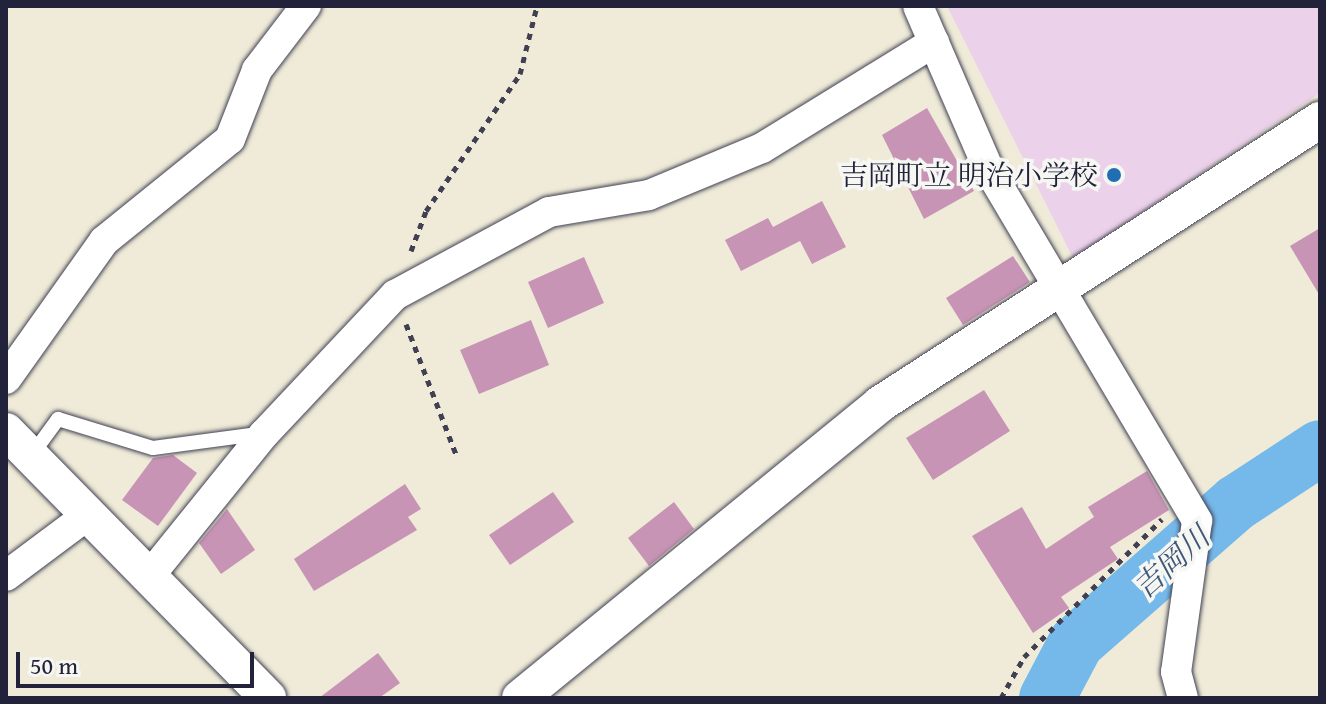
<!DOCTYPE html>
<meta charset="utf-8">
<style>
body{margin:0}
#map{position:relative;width:1326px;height:704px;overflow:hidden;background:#efebd8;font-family:"Gentium Book Plus","Noto Serif JP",serif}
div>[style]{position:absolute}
.built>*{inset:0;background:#ecd1ea}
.river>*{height:56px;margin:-28px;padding:0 28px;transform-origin:28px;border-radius:28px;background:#75b9eb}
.building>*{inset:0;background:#c894b5}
.path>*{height:5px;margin-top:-2.5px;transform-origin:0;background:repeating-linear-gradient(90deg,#414053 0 6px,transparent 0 12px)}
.roads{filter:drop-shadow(0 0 2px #414053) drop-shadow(0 0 2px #414053)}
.service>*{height:14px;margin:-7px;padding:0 7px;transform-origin:7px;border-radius:7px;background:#fff}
.minor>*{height:30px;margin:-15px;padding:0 15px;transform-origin:15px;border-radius:15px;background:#fff}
.tertiary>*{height:36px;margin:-18px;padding:0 18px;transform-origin:18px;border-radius:18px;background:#fff}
.dots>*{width:22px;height:22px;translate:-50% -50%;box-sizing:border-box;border:4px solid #f6f6f2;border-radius:50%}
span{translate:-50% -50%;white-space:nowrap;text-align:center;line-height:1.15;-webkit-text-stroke:7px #f6f6f2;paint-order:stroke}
.poi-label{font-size:28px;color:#22223b}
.right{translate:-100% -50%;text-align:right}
.water-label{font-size:30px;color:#3f5779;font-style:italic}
.frame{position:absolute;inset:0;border:8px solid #22223b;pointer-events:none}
.scale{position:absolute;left:16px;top:652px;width:238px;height:36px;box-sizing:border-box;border:4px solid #22223b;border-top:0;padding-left:10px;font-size:24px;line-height:28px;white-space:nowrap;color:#22223b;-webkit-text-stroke:6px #f6f6f2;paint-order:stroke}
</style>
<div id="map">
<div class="built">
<div style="clip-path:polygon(947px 6px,1320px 6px,1320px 93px,1073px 258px)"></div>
</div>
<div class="river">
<div style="left:1047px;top:698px;width:62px;rotate:-62.2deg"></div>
<div style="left:1076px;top:643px;width:213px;rotate:-41.2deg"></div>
<div style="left:1236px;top:503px;width:100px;rotate:-33.2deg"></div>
</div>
<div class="building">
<div style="clip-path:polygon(927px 108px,974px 191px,924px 219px,882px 135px)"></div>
<div style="clip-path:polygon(822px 201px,846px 247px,812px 264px,800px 241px,741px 271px,725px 240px,768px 218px,773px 227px)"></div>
<div style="clip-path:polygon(1320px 228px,1320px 296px,1290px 246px)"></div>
<div style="clip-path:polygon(1013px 256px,1030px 282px,963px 325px,946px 298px)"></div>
<div style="clip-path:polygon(584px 257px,604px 303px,548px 328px,528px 282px)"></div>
<div style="clip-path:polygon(531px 320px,549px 365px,479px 394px,460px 350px)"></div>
<div style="clip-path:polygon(984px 390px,1010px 431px,933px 480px,906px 438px)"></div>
<div style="clip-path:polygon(173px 455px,197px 473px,158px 526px,122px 500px,153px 458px)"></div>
<div style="clip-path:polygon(1147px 471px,1169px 510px,1110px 547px,1118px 559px,1061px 597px,1069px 608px,1033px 633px,972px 536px,1022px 507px,1046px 549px,1094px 517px,1088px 507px)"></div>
<div style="clip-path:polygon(405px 484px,421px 509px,408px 517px,417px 530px,314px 591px,294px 559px)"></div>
<div style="clip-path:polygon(553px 492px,574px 522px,510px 565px,489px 535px)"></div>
<div style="clip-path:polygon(674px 502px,694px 529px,649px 566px,628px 538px)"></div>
<div style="clip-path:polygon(227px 509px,255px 550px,221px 574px,199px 543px)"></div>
<div style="clip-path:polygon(378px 653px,400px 683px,379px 698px,319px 698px)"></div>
</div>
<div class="path">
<div style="left:411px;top:251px;width:43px;rotate:-69.4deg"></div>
<div style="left:426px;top:211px;width:166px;rotate:-55.5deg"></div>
<div style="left:520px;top:74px;width:70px;rotate:-76deg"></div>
<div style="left:406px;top:324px;width:139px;rotate:69deg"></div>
<div style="left:1001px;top:698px;width:47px;rotate:-60.7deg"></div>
<div style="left:1024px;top:657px;width:195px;rotate:-45deg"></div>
</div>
<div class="roads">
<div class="service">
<div style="left:31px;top:456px;width:46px;rotate:-53.9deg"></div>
<div style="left:58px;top:419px;width:99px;rotate:17deg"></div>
<div style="left:153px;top:448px;width:106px;rotate:-7.6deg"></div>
</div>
<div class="minor">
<div style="left:918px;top:6px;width:179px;rotate:66.6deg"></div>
<div style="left:989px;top:170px;width:408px;rotate:59.3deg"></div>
<div style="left:1197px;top:521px;width:152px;rotate:97.9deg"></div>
<div style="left:1176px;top:672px;width:27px;rotate:75deg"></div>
<div style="left:6px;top:379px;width:169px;rotate:-54.6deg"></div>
<div style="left:104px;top:241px;width:162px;rotate:-39deg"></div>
<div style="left:230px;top:139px;width:74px;rotate:-68.6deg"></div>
<div style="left:257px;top:70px;width:81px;rotate:-52.6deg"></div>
<div style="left:151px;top:574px;width:180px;rotate:-51.1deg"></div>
<div style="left:264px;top:434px;width:191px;rotate:-46.7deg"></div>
<div style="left:395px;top:295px;width:175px;rotate:-28.3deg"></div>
<div style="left:549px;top:212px;width:101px;rotate:-9.6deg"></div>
<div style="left:649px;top:195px;width:122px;rotate:-22.6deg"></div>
<div style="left:762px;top:148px;width:202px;rotate:-31.6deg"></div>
<div style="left:6px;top:576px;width:104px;rotate:-36.8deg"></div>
</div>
<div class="tertiary">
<div style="left:6px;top:431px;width:374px;rotate:45.5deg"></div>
<div style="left:520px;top:698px;width:465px;rotate:-39.2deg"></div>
<div style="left:880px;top:404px;width:524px;rotate:-32.84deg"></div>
</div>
</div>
<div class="dots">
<div style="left:1114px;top:175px;background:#1f6fb2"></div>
</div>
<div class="poi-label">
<span class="right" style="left:1098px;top:175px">吉岡町立 明治小学校</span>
</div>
<div class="water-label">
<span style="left:1171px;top:562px;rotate:-42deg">吉岡川</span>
</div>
<div class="frame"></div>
<div class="scale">50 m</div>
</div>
